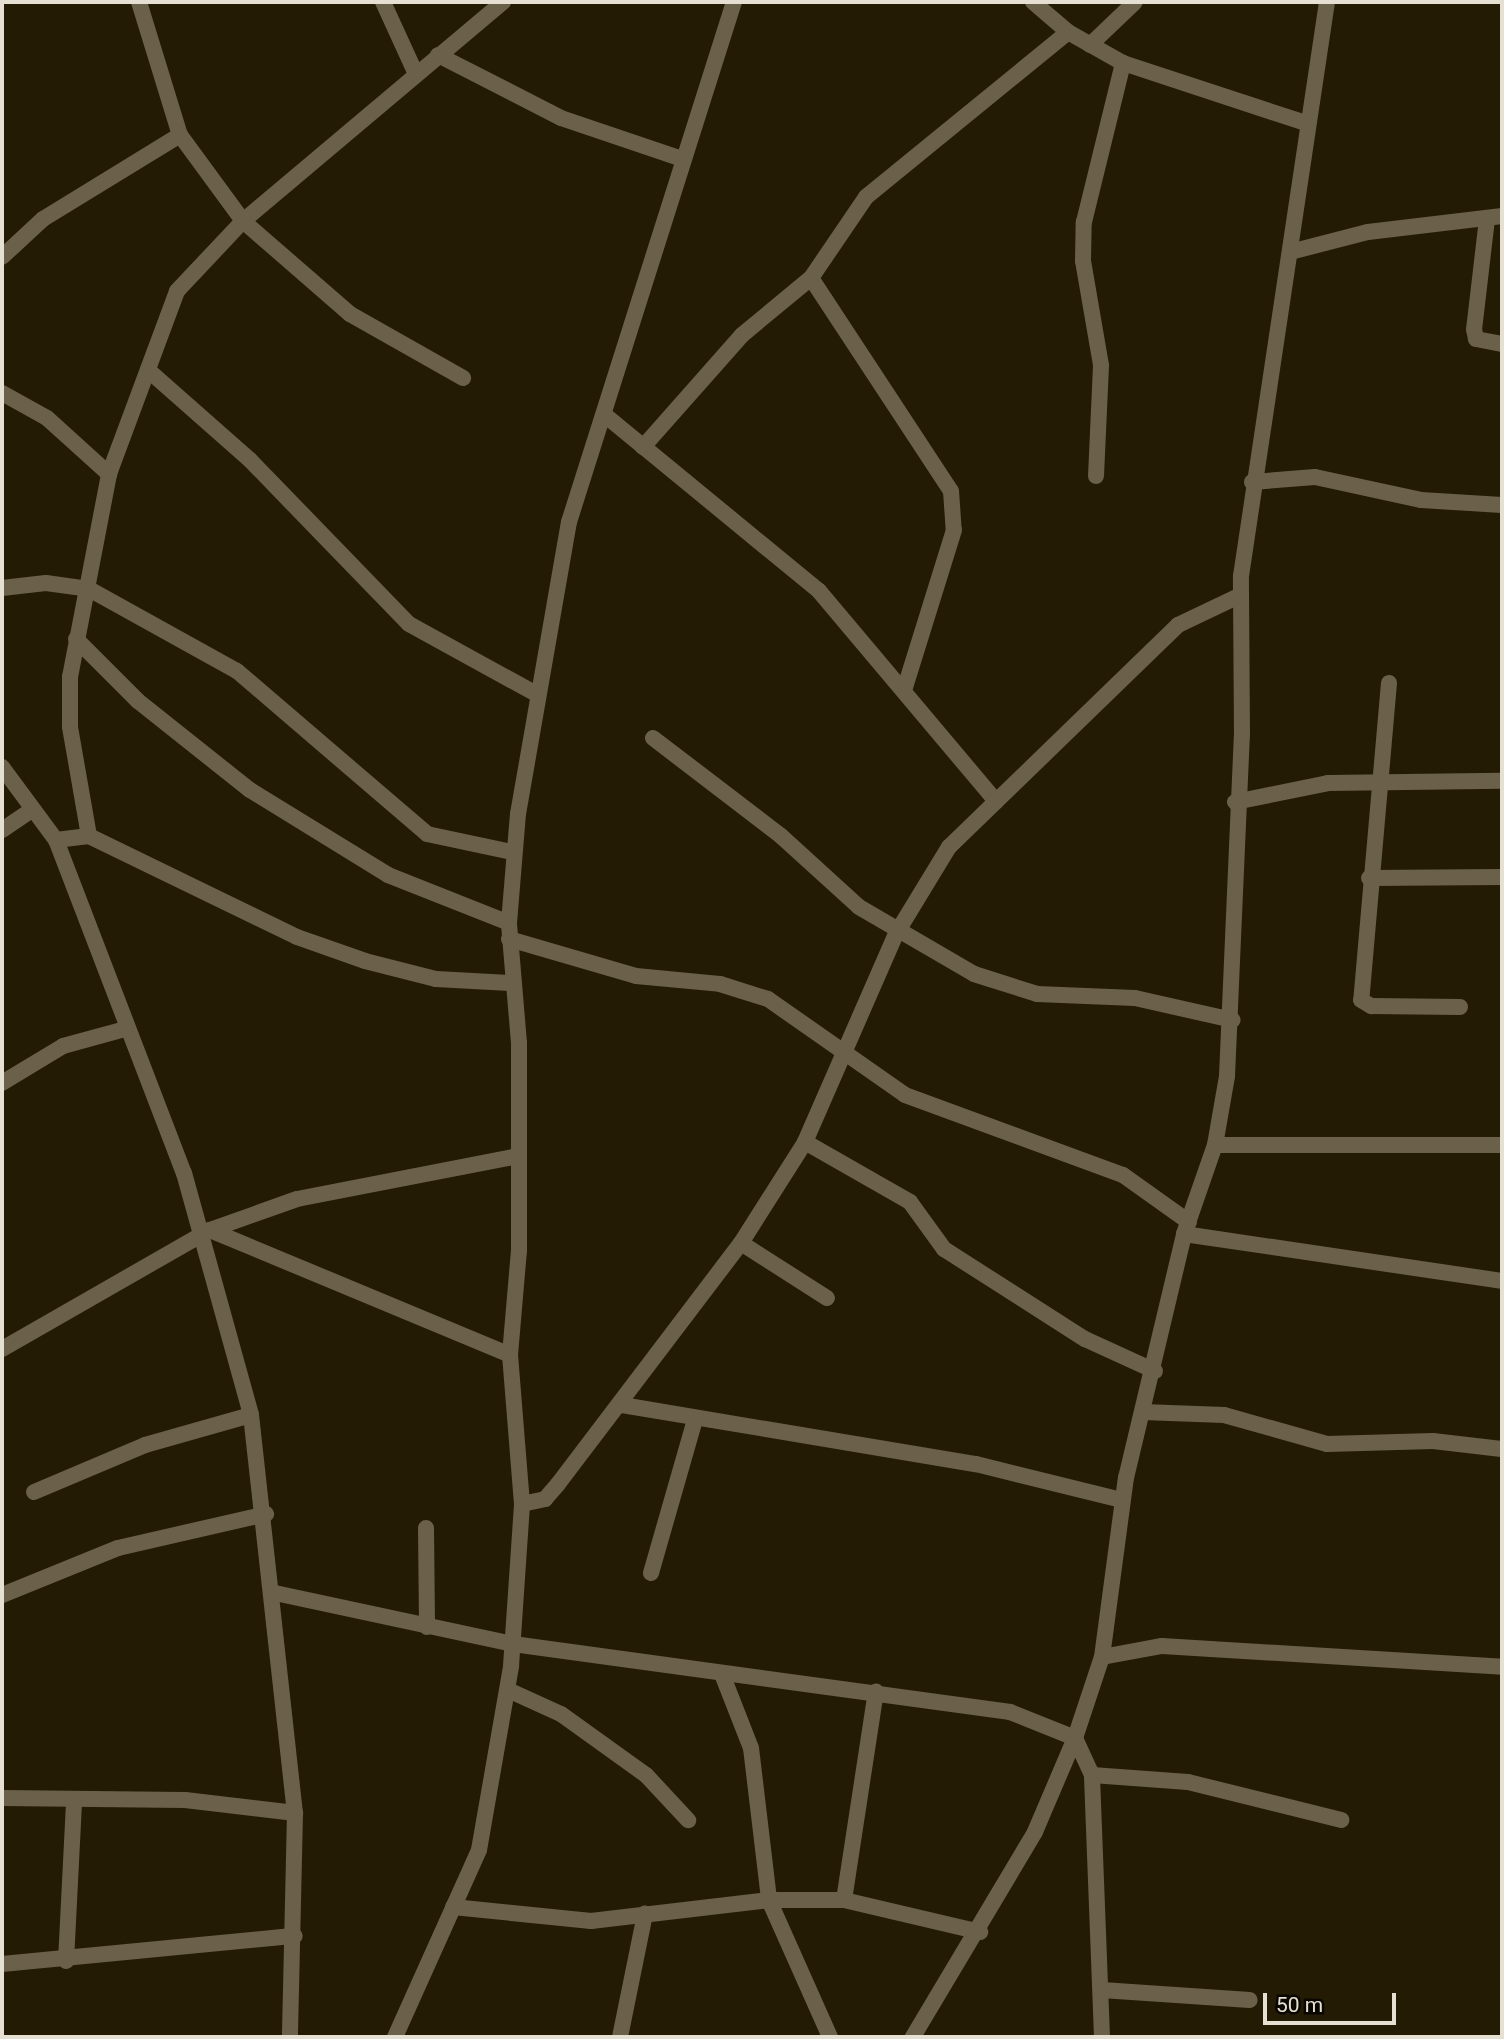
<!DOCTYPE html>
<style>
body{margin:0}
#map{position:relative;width:1504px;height:2039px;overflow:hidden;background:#241b05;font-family:Roboto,sans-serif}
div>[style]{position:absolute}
.minor>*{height:16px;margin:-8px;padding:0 8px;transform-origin:8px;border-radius:8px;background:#6b614a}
span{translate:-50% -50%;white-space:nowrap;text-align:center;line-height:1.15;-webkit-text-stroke:6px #0a0701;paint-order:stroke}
.frame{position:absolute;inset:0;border:4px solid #e6e0d2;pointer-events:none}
.scale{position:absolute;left:1263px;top:1993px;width:133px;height:32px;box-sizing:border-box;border:4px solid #e6e0d2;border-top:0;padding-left:9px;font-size:21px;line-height:24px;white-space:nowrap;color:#e6e0d2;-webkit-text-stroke:5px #0a0701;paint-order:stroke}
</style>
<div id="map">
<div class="minor">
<div style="left:139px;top:2px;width:139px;rotate:72.9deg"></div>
<div style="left:180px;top:135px;width:107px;rotate:53.8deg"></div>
<div style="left:243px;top:221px;width:142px;rotate:41deg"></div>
<div style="left:350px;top:314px;width:130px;rotate:29.5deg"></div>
<div style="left:383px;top:2px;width:79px;rotate:65.4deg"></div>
<div style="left:1033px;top:2px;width:46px;rotate:40.6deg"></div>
<div style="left:1068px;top:32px;width:63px;rotate:29.4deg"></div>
<div style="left:1123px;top:63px;width:192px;rotate:18.2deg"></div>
<div style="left:1090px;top:45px;width:62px;rotate:-43.7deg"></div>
<div style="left:438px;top:55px;width:138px;rotate:27.1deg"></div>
<div style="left:561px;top:118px;width:128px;rotate:18.7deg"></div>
<div style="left:1487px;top:219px;width:111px;rotate:96.7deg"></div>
<div style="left:1474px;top:329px;width:10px;rotate:79deg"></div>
<div style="left:1476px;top:339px;width:26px;rotate:11deg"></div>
<div style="left:1294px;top:251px;width:76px;rotate:-14.4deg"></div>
<div style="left:1368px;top:232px;width:135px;rotate:-6.8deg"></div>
<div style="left:2px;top:257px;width:56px;rotate:-42.8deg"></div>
<div style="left:43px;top:219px;width:161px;rotate:-31.5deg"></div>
<div style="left:811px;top:278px;width:255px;rotate:56.7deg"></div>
<div style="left:951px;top:491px;width:39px;rotate:86deg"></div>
<div style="left:954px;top:530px;width:164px;rotate:107.3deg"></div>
<div style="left:148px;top:370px;width:136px;rotate:41.4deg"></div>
<div style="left:250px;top:460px;width:228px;rotate:45.9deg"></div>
<div style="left:409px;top:624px;width:147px;rotate:28.8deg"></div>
<div style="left:2px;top:393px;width:51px;rotate:29.1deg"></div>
<div style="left:47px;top:418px;width:84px;rotate:42.1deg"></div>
<div style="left:606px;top:416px;width:276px;rotate:39.4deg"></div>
<div style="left:819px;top:591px;width:275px;rotate:49.9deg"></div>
<div style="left:643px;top:447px;width:149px;rotate:-48.5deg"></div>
<div style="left:742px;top:335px;width:89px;rotate:-39.6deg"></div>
<div style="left:811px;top:278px;width:98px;rotate:-55.8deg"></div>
<div style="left:866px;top:197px;width:261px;rotate:-39.2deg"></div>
<div style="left:1096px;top:476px;width:111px;rotate:-87.4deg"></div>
<div style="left:1101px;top:365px;width:106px;rotate:-99.8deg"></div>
<div style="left:1083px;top:261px;width:39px;rotate:-89deg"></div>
<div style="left:1084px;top:222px;width:164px;rotate:-76.2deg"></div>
<div style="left:1252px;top:482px;width:63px;rotate:-4.5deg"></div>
<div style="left:1315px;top:477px;width:108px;rotate:12.2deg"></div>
<div style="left:1421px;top:500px;width:81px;rotate:3.5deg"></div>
<div style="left:2px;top:588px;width:44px;rotate:-6.5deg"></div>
<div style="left:46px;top:583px;width:43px;rotate:7.9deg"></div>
<div style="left:89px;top:589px;width:169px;rotate:29deg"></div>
<div style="left:237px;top:671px;width:250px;rotate:40.6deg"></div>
<div style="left:427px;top:834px;width:87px;rotate:12deg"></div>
<div style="left:76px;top:639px;width:88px;rotate:45deg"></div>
<div style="left:138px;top:701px;width:143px;rotate:38.5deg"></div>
<div style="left:250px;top:790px;width:162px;rotate:31.6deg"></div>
<div style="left:388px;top:875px;width:130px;rotate:21.6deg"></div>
<div style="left:1389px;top:683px;width:318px;rotate:95deg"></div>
<div style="left:1361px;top:1000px;width:12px;rotate:31deg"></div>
<div style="left:1371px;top:1006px;width:89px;rotate:0.6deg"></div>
<div style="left:653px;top:738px;width:161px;rotate:37.4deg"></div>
<div style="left:781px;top:836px;width:105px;rotate:42.3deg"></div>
<div style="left:859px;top:907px;width:133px;rotate:30.2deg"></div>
<div style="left:974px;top:974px;width:66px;rotate:17.6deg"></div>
<div style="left:1037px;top:994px;width:98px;rotate:2.3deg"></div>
<div style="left:1135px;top:998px;width:100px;rotate:12.7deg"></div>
<div style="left:2px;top:767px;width:91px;rotate:53.5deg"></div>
<div style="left:56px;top:840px;width:357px;rotate:69deg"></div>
<div style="left:184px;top:1173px;width:251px;rotate:74.5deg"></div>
<div style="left:251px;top:1415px;width:400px;rotate:83.7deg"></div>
<div style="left:295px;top:1813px;width:224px;rotate:91.3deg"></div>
<div style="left:1235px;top:802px;width:95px;rotate:-11.5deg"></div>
<div style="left:1328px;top:783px;width:174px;rotate:-0.7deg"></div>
<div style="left:2px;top:830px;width:32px;rotate:-34deg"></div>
<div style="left:89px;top:836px;width:231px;rotate:25.9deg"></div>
<div style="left:297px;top:937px;width:72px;rotate:19.4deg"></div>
<div style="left:365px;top:961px;width:73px;rotate:14.2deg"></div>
<div style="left:436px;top:979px;width:74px;rotate:3.1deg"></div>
<div style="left:56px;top:840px;width:33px;rotate:-7deg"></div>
<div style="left:89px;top:836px;width:111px;rotate:-99.9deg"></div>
<div style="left:70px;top:727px;width:50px;rotate:-90deg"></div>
<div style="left:70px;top:677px;width:207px;rotate:-79.1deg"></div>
<div style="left:109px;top:474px;width:195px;rotate:-69.6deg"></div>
<div style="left:177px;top:291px;width:96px;rotate:-46.7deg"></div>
<div style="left:243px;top:221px;width:340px;rotate:-40.1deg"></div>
<div style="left:1369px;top:878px;width:133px;rotate:-0.4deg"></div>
<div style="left:509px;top:939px;width:132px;rotate:16.2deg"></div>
<div style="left:636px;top:976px;width:84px;rotate:5.4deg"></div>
<div style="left:720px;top:984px;width:50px;rotate:17.4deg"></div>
<div style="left:768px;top:999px;width:167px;rotate:35deg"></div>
<div style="left:905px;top:1095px;width:232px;rotate:20.2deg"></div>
<div style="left:1123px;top:1175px;width:81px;rotate:35.5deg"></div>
<div style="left:2px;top:1083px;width:71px;rotate:-31.2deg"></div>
<div style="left:63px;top:1046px;width:64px;rotate:-15.3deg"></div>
<div style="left:805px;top:1142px;width:121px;rotate:29.7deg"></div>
<div style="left:910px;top:1202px;width:58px;rotate:54.1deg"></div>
<div style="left:944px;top:1249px;width:167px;rotate:32.6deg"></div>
<div style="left:1085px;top:1339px;width:77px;rotate:24.6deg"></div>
<div style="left:1215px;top:1145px;width:287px"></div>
<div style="left:210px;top:1230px;width:92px;rotate:-19.6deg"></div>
<div style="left:297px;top:1199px;width:225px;rotate:-11deg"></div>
<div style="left:1184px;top:1234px;width:321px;rotate:8.4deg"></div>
<div style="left:741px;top:1243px;width:102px;rotate:32.6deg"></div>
<div style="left:2px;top:1349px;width:240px;rotate:-29.8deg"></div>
<div style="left:210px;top:1230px;width:325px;rotate:22.6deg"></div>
<div style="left:622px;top:1405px;width:359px;rotate:9.5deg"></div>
<div style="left:976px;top:1464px;width:150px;rotate:13.9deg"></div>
<div style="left:1143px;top:1412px;width:81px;rotate:2.1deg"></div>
<div style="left:1224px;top:1415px;width:107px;rotate:15.7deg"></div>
<div style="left:1327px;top:1444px;width:106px;rotate:-1.6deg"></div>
<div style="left:1433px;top:1441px;width:69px;rotate:6.6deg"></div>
<div style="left:34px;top:1492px;width:121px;rotate:-22.9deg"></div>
<div style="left:145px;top:1445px;width:110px;rotate:-15.8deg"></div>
<div style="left:522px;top:1504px;width:24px;rotate:-12deg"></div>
<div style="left:545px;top:1499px;width:20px;rotate:-49deg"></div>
<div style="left:558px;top:1484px;width:303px;rotate:-52.8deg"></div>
<div style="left:741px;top:1243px;width:120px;rotate:-57.6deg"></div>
<div style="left:805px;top:1142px;width:227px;rotate:-66.4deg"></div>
<div style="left:896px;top:934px;width:102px;rotate:-58.7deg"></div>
<div style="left:949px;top:847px;width:319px;rotate:-44.1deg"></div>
<div style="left:1178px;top:625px;width:68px;rotate:-25.4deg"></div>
<div style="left:426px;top:1528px;width:99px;rotate:89.4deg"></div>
<div style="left:651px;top:1573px;width:159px;rotate:-74deg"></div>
<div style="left:275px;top:1593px;width:243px;rotate:12.1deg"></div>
<div style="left:513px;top:1644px;width:502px;rotate:7.79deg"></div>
<div style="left:1010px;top:1712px;width:70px;rotate:21.8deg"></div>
<div style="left:1075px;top:1738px;width:102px;rotate:113.1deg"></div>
<div style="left:1035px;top:1832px;width:239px;rotate:120.8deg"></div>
<div style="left:2px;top:1595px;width:125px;rotate:-22.1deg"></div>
<div style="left:118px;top:1548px;width:152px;rotate:-12.9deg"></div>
<div style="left:1102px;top:1657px;width:61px;rotate:-10.4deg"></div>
<div style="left:1162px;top:1646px;width:341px;rotate:3.5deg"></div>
<div style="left:722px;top:1674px;width:79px;rotate:68.6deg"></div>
<div style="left:751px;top:1748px;width:153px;rotate:83.2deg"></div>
<div style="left:769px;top:1900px;width:150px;rotate:66deg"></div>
<div style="left:508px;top:1690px;width:58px;rotate:24.4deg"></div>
<div style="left:561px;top:1714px;width:105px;rotate:35.7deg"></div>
<div style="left:646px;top:1775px;width:62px;rotate:47deg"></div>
<div style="left:1092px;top:1775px;width:96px;rotate:4.2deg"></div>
<div style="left:1188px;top:1782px;width:158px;rotate:13.9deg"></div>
<div style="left:2px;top:1798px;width:183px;rotate:0.6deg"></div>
<div style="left:185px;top:1800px;width:111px;rotate:6.7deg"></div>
<div style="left:844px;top:1900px;width:211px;rotate:-81.3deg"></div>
<div style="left:453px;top:1907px;width:139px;rotate:5.8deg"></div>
<div style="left:591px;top:1921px;width:179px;rotate:-6.7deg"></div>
<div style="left:769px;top:1900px;width:75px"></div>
<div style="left:844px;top:1900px;width:140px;rotate:13.2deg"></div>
<div style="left:66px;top:1961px;width:160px;rotate:-87.1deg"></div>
<div style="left:2px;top:1964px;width:294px;rotate:-5.5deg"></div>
<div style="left:1102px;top:1990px;width:148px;rotate:3.9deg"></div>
<div style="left:395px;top:2037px;width:205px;rotate:-65.8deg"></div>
<div style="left:479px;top:1850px;width:187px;rotate:-80.1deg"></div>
<div style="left:511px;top:1666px;width:162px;rotate:-86.1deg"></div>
<div style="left:522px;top:1504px;width:149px;rotate:-94.6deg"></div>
<div style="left:510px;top:1355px;width:104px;rotate:-85.1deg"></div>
<div style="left:519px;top:1251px;width:208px;rotate:-90deg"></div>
<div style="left:519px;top:1043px;width:120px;rotate:-94.8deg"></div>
<div style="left:509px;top:923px;width:109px;rotate:-85.3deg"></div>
<div style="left:518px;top:814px;width:296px;rotate:-80.1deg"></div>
<div style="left:569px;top:522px;width:546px;rotate:-72.4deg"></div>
<div style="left:620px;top:2037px;width:126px;rotate:-78.5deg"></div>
<div style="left:1102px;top:2037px;width:262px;rotate:-92.2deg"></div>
<div style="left:1092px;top:1775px;width:41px;rotate:-114.7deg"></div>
<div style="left:1075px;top:1738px;width:85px;rotate:-71.6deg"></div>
<div style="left:1102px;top:1657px;width:181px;rotate:-82.4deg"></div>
<div style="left:1126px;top:1478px;width:251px;rotate:-76.6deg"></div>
<div style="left:1184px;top:1234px;width:94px;rotate:-70.8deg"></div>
<div style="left:1215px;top:1145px;width:70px;rotate:-80.1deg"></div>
<div style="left:1227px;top:1076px;width:341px;rotate:-87.5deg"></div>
<div style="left:1242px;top:735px;width:159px;rotate:-90.4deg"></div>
<div style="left:1241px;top:576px;width:580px;rotate:-81.48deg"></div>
</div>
<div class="frame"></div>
<div class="scale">50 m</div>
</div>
